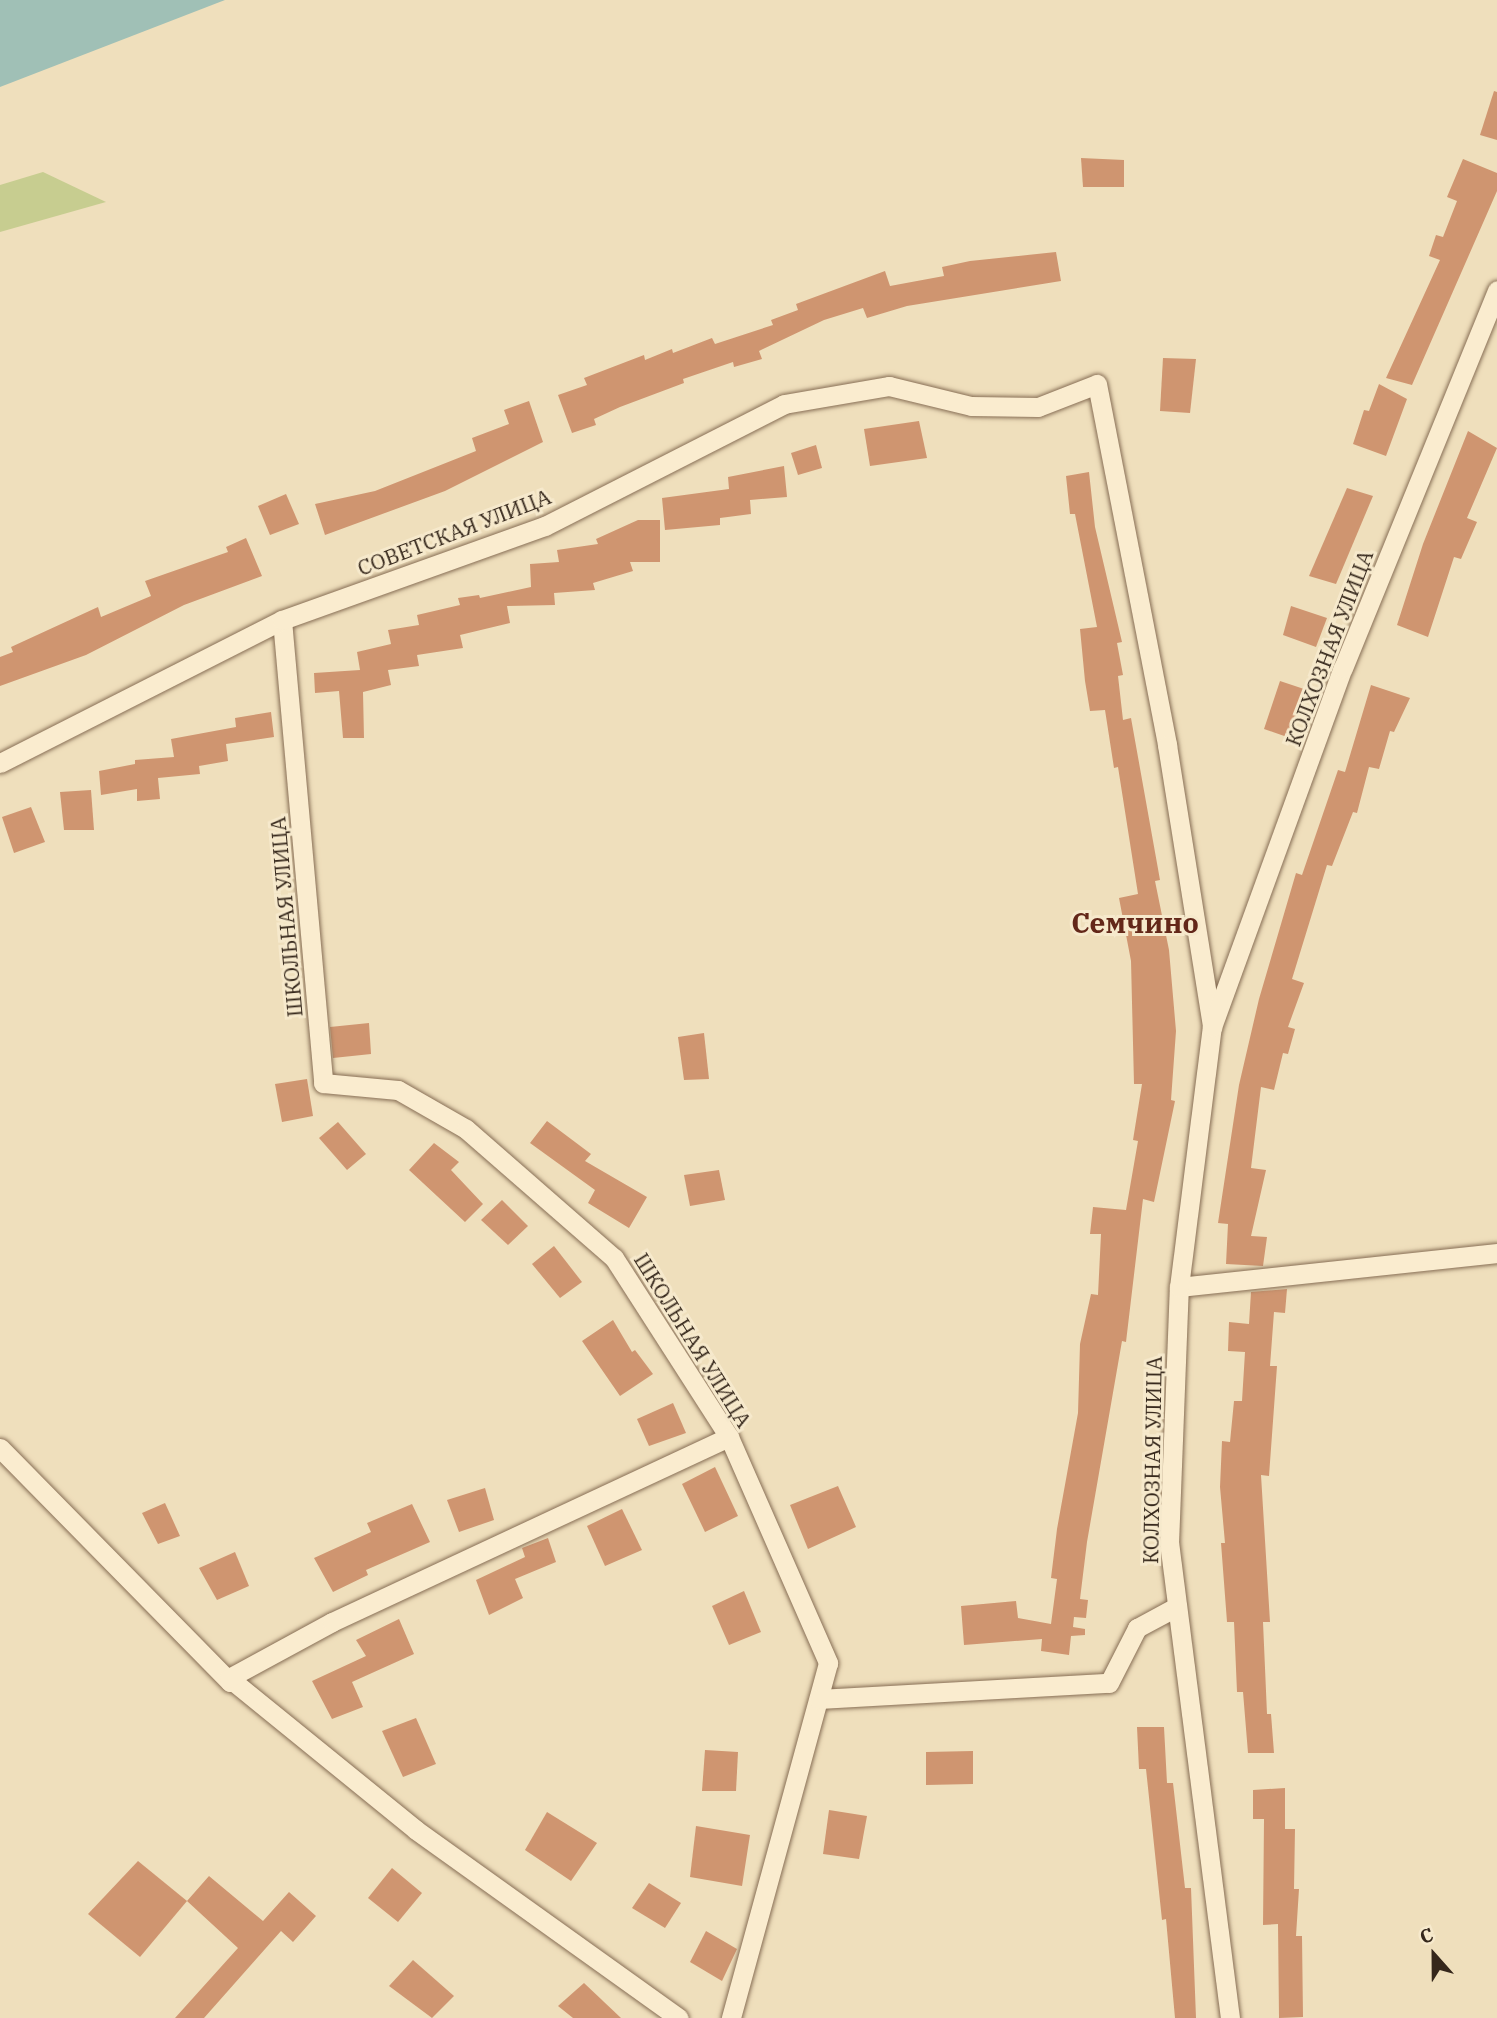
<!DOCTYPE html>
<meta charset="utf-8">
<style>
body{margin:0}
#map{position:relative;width:1497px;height:2018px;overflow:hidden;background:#efdfbc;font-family:"IBM Plex Serif",serif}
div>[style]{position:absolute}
.green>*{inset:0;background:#c7cd90}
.water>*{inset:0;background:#a0c0b6}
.building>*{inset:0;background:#cf9570}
.roads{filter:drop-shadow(0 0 2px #876e55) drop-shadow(0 0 2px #876e55)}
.minor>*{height:19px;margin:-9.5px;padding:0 9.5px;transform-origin:9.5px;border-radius:9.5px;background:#faeccf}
span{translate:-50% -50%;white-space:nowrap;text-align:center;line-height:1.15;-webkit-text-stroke:6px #f6e9cc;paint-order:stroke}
.street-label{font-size:21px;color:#35271b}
.district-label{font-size:28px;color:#632719;font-weight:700}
.north{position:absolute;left:1399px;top:1920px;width:70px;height:70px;-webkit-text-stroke:5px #f6e9cc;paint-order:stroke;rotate:339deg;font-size:19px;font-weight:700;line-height:28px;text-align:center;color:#35271b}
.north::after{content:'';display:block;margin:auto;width:24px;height:32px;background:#35271b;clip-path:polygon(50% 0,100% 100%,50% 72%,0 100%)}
</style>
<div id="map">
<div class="green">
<div style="clip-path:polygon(43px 172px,106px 202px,0 232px,0 185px)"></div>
</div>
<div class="water">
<div style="clip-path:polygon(0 0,225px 0,0 87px)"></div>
</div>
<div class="building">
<div style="clip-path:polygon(1494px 91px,1497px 92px,1497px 140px,1480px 135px)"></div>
<div style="clip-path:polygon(1081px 158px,1124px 160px,1124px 187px,1083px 187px)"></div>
<div style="clip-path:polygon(1463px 159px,1497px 173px,1497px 191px,1412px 385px,1386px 378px,1440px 260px,1429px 256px,1436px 235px,1443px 237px,1457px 201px,1447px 197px)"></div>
<div style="clip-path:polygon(1056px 252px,1061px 281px,907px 306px,867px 318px,863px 308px,824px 320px,759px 351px,762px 359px,734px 367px,733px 362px,683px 379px,684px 383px,620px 407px,594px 419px,596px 425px,572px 433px,558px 395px,587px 385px,584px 378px,644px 355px,645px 360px,672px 349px,673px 353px,712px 338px,715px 344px,773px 325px,771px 320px,798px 310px,796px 304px,885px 271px,890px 286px,944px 276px,942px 267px,970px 261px)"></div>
<div style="clip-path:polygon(1163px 358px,1196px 359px,1190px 413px,1160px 411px)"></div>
<div style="clip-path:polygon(1379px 384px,1407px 399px,1386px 456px,1353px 444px,1364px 410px,1369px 411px)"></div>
<div style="clip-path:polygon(529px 401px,543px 442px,445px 491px,325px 535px,315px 504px,375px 491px,476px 451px,472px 438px,509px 424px,504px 410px)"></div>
<div style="clip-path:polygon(919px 421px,927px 458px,870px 466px,864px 429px)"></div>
<div style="clip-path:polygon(1468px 431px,1497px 448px,1467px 518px,1477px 522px,1461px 559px,1454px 557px,1428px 637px,1397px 625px,1423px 544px)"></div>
<div style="clip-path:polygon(816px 445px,822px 468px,798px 475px,791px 453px)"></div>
<div style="clip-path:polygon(784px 466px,787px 497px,750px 500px,751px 514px,720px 518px,720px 525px,665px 530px,662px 498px,729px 489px,728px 477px)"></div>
<div style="clip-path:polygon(1089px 472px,1095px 527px,1122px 642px,1117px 643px,1123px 675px,1118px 676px,1123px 720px,1131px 718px,1160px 880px,1155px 881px,1169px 950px,1176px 1031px,1171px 1100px,1175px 1101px,1154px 1202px,1143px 1199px,1126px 1342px,1122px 1341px,1087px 1542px,1080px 1599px,1088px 1600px,1086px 1618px,1074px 1617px,1073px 1627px,1085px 1629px,1085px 1635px,1071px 1636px,1069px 1655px,1041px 1651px,1042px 1639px,964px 1645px,961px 1606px,1016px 1601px,1018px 1618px,1051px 1624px,1057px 1579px,1051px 1578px,1057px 1529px,1078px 1413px,1080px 1344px,1091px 1294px,1098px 1295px,1101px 1234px,1090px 1234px,1093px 1207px,1126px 1210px,1138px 1141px,1133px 1140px,1142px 1084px,1134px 1084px,1131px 961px,1119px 898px,1138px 894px,1118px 767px,1114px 768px,1105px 710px,1090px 711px,1085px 681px,1080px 629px,1097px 627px,1075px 514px,1070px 514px,1066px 476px)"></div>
<div style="clip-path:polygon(1347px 488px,1373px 496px,1336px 584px,1309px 576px)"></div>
<div style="clip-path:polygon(286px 494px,299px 524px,270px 535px,258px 506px)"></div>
<div style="clip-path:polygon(638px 520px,660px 520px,660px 562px,630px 562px,633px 571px,593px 583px,595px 590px,554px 593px,555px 605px,507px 606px,510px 623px,460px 635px,463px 648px,417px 655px,419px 666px,388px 670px,391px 685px,363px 692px,364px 738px,343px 738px,339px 691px,315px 693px,314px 673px,360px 670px,357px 652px,391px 644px,388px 630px,419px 625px,417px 615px,460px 605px,458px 598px,479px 595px,480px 598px,531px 587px,530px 564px,559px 562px,557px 550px,598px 544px,596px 539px)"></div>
<div style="clip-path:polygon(246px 538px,262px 576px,184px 605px,86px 655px,0 686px,0 657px,13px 652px,11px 647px,98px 607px,101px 617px,151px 596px,145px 581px,228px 552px,226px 547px)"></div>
<div style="clip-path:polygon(1291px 606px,1327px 618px,1316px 647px,1283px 635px)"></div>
<div style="clip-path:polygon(1280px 681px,1307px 690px,1290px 738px,1264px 729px)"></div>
<div style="clip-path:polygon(1371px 685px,1410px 698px,1394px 732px,1390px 731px,1379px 769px,1369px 767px,1357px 813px,1353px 812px,1332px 866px,1327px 865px,1292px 979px,1304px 983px,1288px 1027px,1295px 1029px,1288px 1054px,1283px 1053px,1274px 1090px,1261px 1087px,1251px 1168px,1266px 1170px,1251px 1236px,1267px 1237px,1263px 1266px,1226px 1264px,1228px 1224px,1218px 1223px,1239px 1085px,1259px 999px,1296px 873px,1302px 875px,1338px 770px,1345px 772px)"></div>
<div style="clip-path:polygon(271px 712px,274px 737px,226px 744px,228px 761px,199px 766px,200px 774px,158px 778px,160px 799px,137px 801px,137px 789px,101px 795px,99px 771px,135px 764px,135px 760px,174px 757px,171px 739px,236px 727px,235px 718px)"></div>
<div style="clip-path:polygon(91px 790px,94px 830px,64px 830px,60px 792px)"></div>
<div style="clip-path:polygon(31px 807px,45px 842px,14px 853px,2px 817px)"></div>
<div style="clip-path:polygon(369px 1023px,371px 1054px,333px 1058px,330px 1027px)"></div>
<div style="clip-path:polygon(704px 1033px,709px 1079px,684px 1080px,678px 1037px)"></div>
<div style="clip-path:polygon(307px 1079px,313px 1116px,282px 1122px,275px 1084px)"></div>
<div style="clip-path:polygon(547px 1121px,591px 1154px,585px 1161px,647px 1197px,629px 1228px,588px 1203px,595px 1190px,530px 1143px)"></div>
<div style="clip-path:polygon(338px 1122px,366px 1154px,347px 1170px,319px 1138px)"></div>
<div style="clip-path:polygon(434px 1143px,459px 1162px,451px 1170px,483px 1204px,465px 1222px,409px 1170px)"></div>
<div style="clip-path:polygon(719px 1170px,725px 1200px,690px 1206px,684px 1175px)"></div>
<div style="clip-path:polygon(502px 1200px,528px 1226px,508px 1245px,481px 1220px)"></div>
<div style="clip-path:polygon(554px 1246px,582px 1282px,560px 1298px,532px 1264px)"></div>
<div style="clip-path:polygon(1287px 1289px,1285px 1313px,1274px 1312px,1270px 1366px,1277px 1366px,1269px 1476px,1261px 1475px,1270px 1622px,1263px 1622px,1267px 1714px,1271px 1714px,1274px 1753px,1248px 1753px,1243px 1692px,1237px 1692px,1234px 1622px,1227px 1622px,1221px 1543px,1225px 1543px,1220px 1487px,1222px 1441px,1230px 1442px,1234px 1401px,1242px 1401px,1245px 1352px,1228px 1351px,1229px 1322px,1249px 1324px,1251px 1292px)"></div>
<div style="clip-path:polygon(613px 1320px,632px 1352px,635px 1350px,653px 1374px,620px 1396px,582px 1341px)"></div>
<div style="clip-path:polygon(673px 1403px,686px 1433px,649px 1446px,637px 1419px)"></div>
<div style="clip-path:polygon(715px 1467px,738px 1516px,705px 1532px,682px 1484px)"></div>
<div style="clip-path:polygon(838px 1486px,856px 1527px,808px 1549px,790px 1505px)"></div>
<div style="clip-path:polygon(485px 1488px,494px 1520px,459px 1532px,447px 1500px)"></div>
<div style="clip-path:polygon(165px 1503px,180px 1536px,158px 1544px,142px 1513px)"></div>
<div style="clip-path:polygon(412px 1504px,430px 1542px,366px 1570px,368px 1575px,333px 1592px,314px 1558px,371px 1532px,367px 1523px)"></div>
<div style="clip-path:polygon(622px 1509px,642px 1550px,605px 1566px,587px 1526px)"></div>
<div style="clip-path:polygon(548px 1538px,556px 1562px,515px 1579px,523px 1598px,489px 1615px,476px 1580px,525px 1557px,522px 1548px)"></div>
<div style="clip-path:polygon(235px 1552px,249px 1586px,217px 1600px,199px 1568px)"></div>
<div style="clip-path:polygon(744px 1591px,761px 1632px,729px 1645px,712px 1606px)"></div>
<div style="clip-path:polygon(399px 1619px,414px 1654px,352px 1682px,363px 1707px,332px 1719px,312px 1681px,366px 1656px,356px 1640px)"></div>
<div style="clip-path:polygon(416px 1718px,436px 1764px,403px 1777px,382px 1731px)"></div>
<div style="clip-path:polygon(1137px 1727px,1164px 1727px,1167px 1783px,1173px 1783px,1185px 1888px,1191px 1888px,1196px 2018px,1175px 2018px,1166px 1919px,1162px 1920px,1146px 1769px,1139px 1769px)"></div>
<div style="clip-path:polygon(705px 1750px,738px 1752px,736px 1791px,702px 1791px)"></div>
<div style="clip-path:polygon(973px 1751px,973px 1784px,926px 1785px,926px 1752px)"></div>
<div style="clip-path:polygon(1285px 1788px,1285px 1829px,1295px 1829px,1294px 1889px,1299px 1889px,1296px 1936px,1302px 1936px,1303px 2017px,1279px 2018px,1278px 1924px,1263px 1925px,1264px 1819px,1253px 1819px,1253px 1790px)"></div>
<div style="clip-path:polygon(829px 1810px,867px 1816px,859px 1859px,823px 1854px)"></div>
<div style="clip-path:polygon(547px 1812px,597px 1843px,571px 1881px,525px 1850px)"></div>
<div style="clip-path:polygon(696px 1826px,750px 1835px,742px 1886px,690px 1877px)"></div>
<div style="clip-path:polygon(138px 1861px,187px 1901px,140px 1957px,88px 1914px)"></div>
<div style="clip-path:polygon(392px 1868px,422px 1893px,398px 1922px,368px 1898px)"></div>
<div style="clip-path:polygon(209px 1876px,263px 1921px,289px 1892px,316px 1916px,293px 1942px,281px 1931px,204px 2018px,175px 2018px,238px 1948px,187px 1901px)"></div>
<div style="clip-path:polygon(649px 1883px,681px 1903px,665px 1928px,632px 1908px)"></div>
<div style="clip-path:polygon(706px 1931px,737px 1949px,722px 1981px,690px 1962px)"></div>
<div style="clip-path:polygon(413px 1960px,454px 1996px,432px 2018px,389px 1986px)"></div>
<div style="clip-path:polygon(584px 1983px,621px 2018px,573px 2018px,558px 2006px)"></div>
</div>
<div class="roads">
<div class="minor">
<div style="left:282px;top:620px;width:465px;rotate:84.9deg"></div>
<div style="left:323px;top:1083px;width:75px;rotate:5.3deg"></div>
<div style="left:398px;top:1090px;width:78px;rotate:29.8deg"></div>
<div style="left:466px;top:1129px;width:196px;rotate:41.1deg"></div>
<div style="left:614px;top:1258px;width:213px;rotate:57.3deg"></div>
<div style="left:729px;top:1437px;width:247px;rotate:66.3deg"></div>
<div style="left:828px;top:1663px;width:368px;rotate:105.3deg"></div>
<div style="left:0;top:763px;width:316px;rotate:-26.9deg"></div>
<div style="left:282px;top:620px;width:279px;rotate:-19.7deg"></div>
<div style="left:545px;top:526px;width:268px;rotate:-27deg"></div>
<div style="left:784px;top:404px;width:107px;rotate:-9.7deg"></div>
<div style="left:889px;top:386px;width:84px;rotate:13.7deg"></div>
<div style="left:971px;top:406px;width:67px;rotate:0.9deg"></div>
<div style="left:1038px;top:407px;width:63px;rotate:-21.3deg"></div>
<div style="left:1097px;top:384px;width:368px;rotate:79deg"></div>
<div style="left:1167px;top:745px;width:286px;rotate:80.9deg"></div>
<div style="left:1179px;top:1287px;width:320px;rotate:-6.1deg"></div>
<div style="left:0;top:1448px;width:328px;rotate:45.5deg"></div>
<div style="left:230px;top:1682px;width:4px;rotate:-104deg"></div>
<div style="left:229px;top:1678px;width:241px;rotate:39.1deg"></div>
<div style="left:416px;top:1830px;width:323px;rotate:35.6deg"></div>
<div style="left:229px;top:1678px;width:117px;rotate:-28.5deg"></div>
<div style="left:332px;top:1622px;width:438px;rotate:-25deg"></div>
<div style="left:819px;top:1699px;width:290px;rotate:-3.2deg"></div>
<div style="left:1109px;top:1683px;width:62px;rotate:-63deg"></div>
<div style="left:1137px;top:1628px;width:42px;rotate:-28.4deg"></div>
<div style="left:1230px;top:2018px;width:478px;rotate:-97.3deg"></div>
<div style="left:1169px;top:1544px;width:257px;rotate:-87.8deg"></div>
<div style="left:1179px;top:1287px;width:262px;rotate:-82.8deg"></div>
<div style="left:1212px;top:1027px;width:382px;rotate:-70deg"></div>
<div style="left:1343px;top:668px;width:408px;rotate:-67.8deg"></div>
</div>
</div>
<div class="street-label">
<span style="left:454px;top:532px;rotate:-21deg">СОВЕТСКАЯ УЛИЦА</span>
<span style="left:1329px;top:648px;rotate:-69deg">КОЛХОЗНАЯ УЛИЦА</span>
<span style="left:286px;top:917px;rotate:-95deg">ШКОЛЬНАЯ УЛИЦА</span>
<span style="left:693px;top:1340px;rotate:58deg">ШКОЛЬНАЯ УЛИЦА</span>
<span style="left:1152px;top:1460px;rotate:-89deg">КОЛХОЗНАЯ УЛИЦА</span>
</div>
<div class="district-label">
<span style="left:1135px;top:923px">Семчино</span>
</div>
<div class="north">С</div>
</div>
